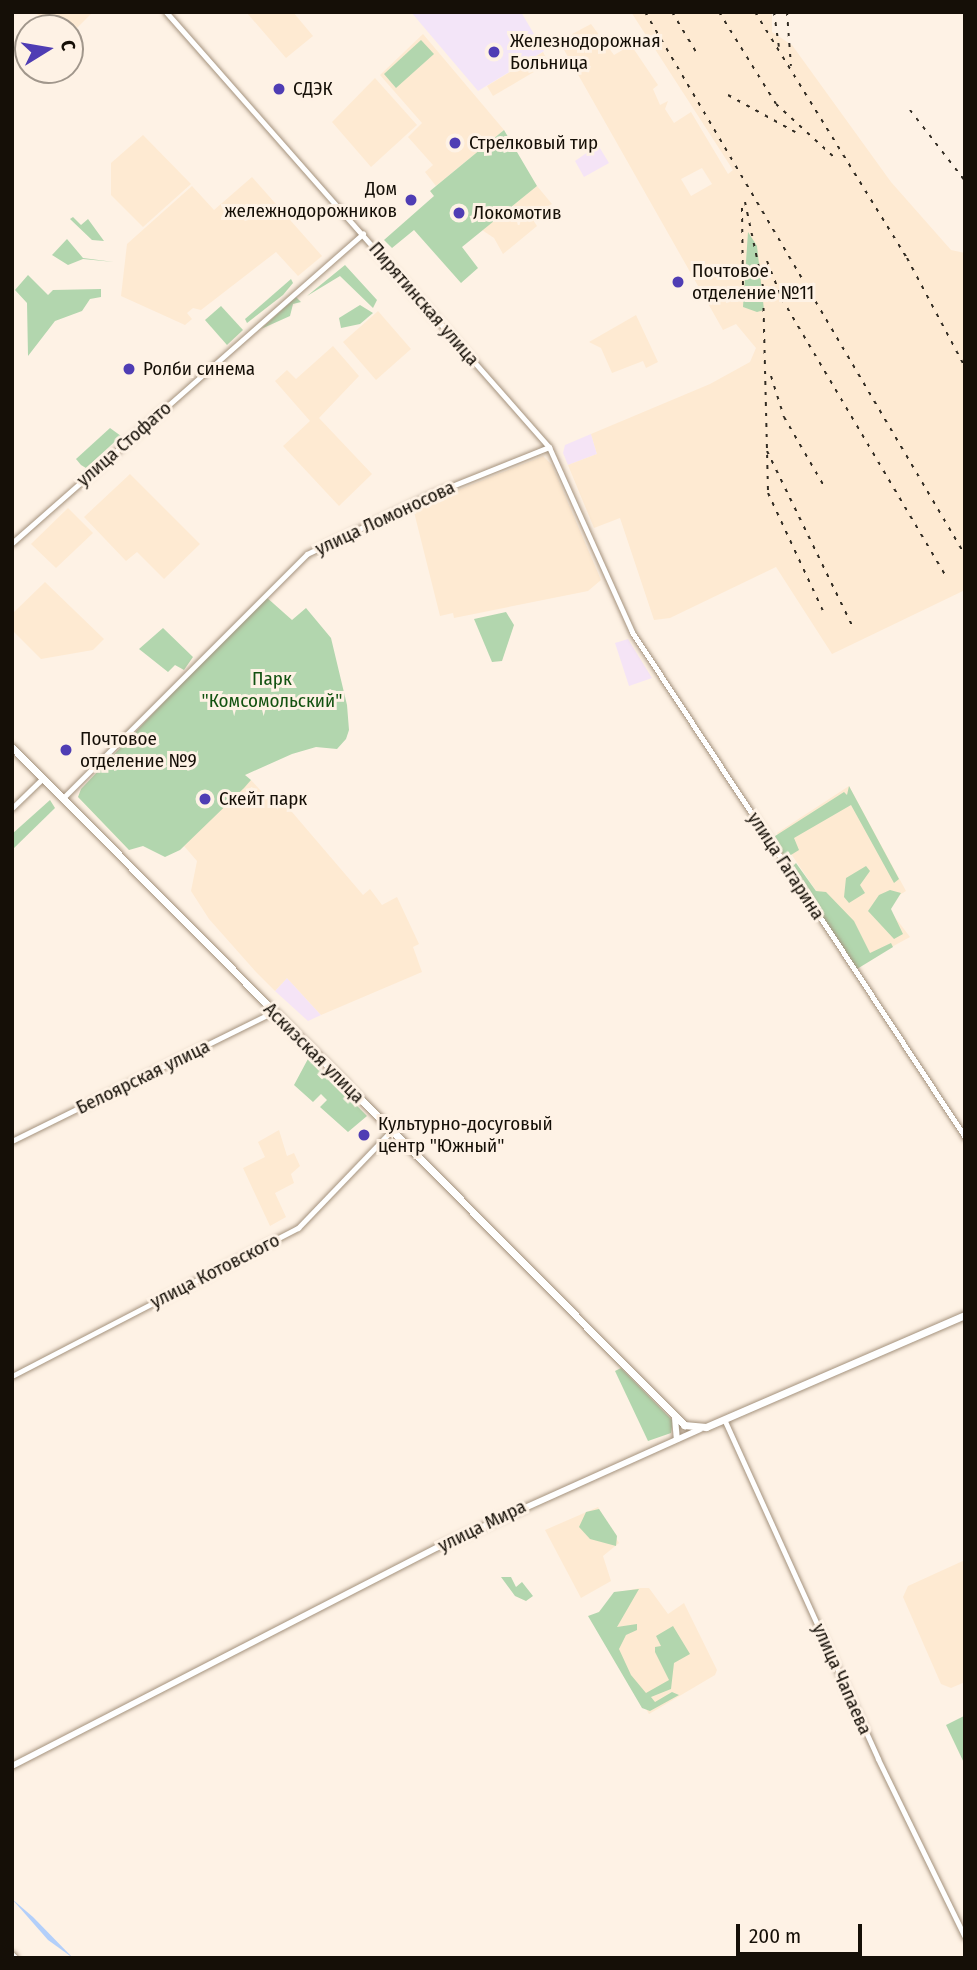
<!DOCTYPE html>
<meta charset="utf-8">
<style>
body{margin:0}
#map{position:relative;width:977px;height:1970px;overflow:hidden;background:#fef2e5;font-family:"Fira Sans Condensed",sans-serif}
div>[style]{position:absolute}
.commercial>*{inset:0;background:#f5e4f6}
.built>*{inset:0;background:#feead2}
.medical>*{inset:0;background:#f3e5f8}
.green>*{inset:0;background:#b2d6ae}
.water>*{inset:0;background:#b3cffa}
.roads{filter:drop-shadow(0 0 2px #a4927d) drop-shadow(0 0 2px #a4927d)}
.tertiary>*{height:5px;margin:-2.5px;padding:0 2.5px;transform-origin:2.5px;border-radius:2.5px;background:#fff}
.secondary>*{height:6px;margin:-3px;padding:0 3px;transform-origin:3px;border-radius:3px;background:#fff}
.primary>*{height:7px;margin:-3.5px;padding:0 3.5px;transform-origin:3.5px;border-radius:3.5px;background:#fff}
.rail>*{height:2px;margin-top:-1px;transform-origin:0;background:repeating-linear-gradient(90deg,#312b22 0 3.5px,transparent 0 10.5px)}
.dots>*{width:19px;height:19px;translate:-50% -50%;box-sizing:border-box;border:4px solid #fef2e5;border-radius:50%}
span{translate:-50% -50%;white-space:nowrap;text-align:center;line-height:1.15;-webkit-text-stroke:6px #fef2e5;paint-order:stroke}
.poi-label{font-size:19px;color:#150f07}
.left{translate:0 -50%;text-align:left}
.right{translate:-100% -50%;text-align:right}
.street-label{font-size:19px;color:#150f07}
.park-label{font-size:19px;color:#125210}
.frame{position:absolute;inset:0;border:14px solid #150f07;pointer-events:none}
.north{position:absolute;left:14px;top:14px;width:70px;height:70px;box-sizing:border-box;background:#fef2e5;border:2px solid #a1978c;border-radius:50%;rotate:79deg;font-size:19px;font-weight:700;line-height:28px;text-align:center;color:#150f07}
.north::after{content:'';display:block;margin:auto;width:24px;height:32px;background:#4f3db4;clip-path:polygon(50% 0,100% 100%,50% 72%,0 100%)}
.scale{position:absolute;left:736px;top:1924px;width:126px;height:32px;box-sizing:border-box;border:4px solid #150f07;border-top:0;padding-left:9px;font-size:21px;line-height:24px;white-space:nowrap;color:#150f07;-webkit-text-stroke:5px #fef2e5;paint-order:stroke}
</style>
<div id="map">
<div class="commercial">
<div style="clip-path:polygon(598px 145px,609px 163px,584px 177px,575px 161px)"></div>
<div style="clip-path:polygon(591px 434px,597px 454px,568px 465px,563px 453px,565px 445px)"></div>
<div style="clip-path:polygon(628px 639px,652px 678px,629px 686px,615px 643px)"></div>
<div style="clip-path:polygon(287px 978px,321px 1015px,308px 1021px,275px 991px)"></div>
</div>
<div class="built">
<div style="clip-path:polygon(35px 12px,93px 12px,70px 35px,70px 28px,50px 28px)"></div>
<div style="clip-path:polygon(293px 12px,313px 36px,286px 58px,247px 13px)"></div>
<div style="clip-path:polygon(evenodd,631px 12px,772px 12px,772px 32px,792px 45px,891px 182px,951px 250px,965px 253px,965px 590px,832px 654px,776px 567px,670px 618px,654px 620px,620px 518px,594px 528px,568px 465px,597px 454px,591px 434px,710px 384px,750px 362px,756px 348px,736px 324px,723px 330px,559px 41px,591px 24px,614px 55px,631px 45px,658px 85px,653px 89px,660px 105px,668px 101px,665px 109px,674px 123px,691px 112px,728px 174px,733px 170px,631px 12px,702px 168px,712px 184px,691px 196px,681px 179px,702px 168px)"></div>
<div style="clip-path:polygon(423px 34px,504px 130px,436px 186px,425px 172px,433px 165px,408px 137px,422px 123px,380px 75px)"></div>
<div style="clip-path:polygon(543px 52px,549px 63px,493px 96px,487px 86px)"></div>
<div style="clip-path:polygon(375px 78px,417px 125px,371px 167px,332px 122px)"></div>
<div style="clip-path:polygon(143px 135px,191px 184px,143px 227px,111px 195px,111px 163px)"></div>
<div style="clip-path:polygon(252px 177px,322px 256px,298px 276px,276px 252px,201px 310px,193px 308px,187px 313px,192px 319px,185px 325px,121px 296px,127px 244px,192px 186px,214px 210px)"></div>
<div style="clip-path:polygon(537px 186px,552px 204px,534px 214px,526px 209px,537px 226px,503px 254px,494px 238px,482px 230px)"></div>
<div style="clip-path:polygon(378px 311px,411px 349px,376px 380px,343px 342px)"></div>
<div style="clip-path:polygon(636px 315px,658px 362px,646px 368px,643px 361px,612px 373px,601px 348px,589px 342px)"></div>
<div style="clip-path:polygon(333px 346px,359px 376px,319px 418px,372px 474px,339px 506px,283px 446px,310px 421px,275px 381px,287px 370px,296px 379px)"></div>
<div style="clip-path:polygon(543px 456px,552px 465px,601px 580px,588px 591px,454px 618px,453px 613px,440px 616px,413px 508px)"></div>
<div style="clip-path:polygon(130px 474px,200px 544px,164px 579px,137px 552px,126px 561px,84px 517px)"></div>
<div style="clip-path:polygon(68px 508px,93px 533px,56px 568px,31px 544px)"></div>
<div style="clip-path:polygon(45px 582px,104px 639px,93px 650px,41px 659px,12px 630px,12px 614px)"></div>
<div style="clip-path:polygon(251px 780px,278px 810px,279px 803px,292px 812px,363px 895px,370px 889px,382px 905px,397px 897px,419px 944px,413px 947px,422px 972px,321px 1015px,287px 978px,275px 991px,256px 972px,209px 919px,191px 891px,197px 861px,184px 846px)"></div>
<div style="clip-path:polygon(849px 786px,906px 891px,885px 904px,910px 937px,864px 962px,777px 833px)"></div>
<div style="clip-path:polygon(279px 1130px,287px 1156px,294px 1153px,300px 1166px,291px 1174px,294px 1183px,275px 1193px,286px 1217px,270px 1226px,243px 1168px,265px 1157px,258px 1142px)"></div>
<div style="clip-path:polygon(598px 1507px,619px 1543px,603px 1556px,611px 1581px,581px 1598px,545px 1530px)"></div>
<div style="clip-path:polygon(965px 1560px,965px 1682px,951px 1688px,941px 1684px,903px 1597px,908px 1586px)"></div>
<div style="clip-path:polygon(640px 1588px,649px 1588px,668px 1614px,684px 1603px,717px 1670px,715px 1675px,649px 1714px,592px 1618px,620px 1592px)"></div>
</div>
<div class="medical">
<div style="clip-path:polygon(411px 12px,521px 12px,544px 51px,478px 91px)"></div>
</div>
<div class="green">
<div style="clip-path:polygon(421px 40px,434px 54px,396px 88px,384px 74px)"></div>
<div style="clip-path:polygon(504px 130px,537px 186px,462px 247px,478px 268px,461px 283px,414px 230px,392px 248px,384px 240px,434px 196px,430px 191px)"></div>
<div style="clip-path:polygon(73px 217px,81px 225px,88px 219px,104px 241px,92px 240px,70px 219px)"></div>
<div style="clip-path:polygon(748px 232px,757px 246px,764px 310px,757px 312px,743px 307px)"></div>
<div style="clip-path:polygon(67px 239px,83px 258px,114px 262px,83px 259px,68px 265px,52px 255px)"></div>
<div style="clip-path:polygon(345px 265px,377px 300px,373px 308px,340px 276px,307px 296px)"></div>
<div style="clip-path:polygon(28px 275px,48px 295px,53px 290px,101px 289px,101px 297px,90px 299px,82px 311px,55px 321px,28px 356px,27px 303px,15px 290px)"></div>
<div style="clip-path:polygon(291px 279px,293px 283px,283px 295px,247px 323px,245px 319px)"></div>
<div style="clip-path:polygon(296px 297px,301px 302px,293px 304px,290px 316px,261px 329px)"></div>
<div style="clip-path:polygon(360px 305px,373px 313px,360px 324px,341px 328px,339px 318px)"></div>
<div style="clip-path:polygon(221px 306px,243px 330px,227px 345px,205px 320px)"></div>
<div style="clip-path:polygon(110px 428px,121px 436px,86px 468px,81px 465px,76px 459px)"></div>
<div style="clip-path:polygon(265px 596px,292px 620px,306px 608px,331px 638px,347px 705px,349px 730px,346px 739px,337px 749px,316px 747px,292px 754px,245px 775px,251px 780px,244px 788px,180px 850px,165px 857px,143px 846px,129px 850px,78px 797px,81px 789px)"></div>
<div style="clip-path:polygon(506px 612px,514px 625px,502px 661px,492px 662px,474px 619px)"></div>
<div style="clip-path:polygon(163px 628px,193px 657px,184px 670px,175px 665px,168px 672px,139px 649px)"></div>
<div style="clip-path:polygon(849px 786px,899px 879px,894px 883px,851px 805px,794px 838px,799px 850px,786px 858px,772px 838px,844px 792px,847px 795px)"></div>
<div style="clip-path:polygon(50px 800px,55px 808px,12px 850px,12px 834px)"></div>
<div style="clip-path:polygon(796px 863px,816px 891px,826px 892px,854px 921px,870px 953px,891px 943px,893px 947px,857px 969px,791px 868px)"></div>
<div style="clip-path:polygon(866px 866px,870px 871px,860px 885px,865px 893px,849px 903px,844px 897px,846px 878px)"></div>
<div style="clip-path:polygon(890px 890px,901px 893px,891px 909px,903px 934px,894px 939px,868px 911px,879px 895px)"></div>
<div style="clip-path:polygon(309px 1057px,367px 1116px,348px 1132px,320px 1107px,327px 1100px,321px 1094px,313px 1102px,294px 1085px)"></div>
<div style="clip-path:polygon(621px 1368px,673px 1421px,671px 1433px,648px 1441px,615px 1371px)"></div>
<div style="clip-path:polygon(599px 1509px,617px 1536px,616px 1546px,590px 1539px,579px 1527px,586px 1512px)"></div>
<div style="clip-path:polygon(501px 1577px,511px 1577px,516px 1587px,522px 1582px,533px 1596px,526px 1601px,515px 1596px)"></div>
<div style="clip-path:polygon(639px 1589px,617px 1627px,637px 1624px,637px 1630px,626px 1635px,619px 1649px,631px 1675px,646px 1693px,669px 1680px,655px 1652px,655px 1647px,661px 1646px,656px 1636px,673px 1626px,690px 1654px,674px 1663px,671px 1689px,651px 1697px,655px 1702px,672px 1692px,679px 1695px,650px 1711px,642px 1708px,588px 1616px,599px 1612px,614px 1592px)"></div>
<div style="clip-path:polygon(964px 1716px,965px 1718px,965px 1765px,946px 1725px)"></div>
</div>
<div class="water">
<div style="clip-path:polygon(12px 1899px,33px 1917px,73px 1958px,48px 1940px)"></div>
</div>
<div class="roads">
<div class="tertiary">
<div style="left:166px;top:12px;width:580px;rotate:48.64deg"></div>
<div style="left:549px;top:447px;width:203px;rotate:65.8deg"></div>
<div style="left:632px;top:632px;width:605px;rotate:56.6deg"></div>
<div style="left:12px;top:543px;width:468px;rotate:-41.4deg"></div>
<div style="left:63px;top:798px;width:345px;rotate:-45deg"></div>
<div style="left:307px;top:554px;width:139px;rotate:-25.6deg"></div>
<div style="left:432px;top:494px;width:126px;rotate:-21.9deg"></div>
<div style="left:12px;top:808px;width:43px;rotate:-44.1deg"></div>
<div style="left:12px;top:1141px;width:291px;rotate:-26.3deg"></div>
<div style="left:12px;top:1376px;width:322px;rotate:-27.4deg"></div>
<div style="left:298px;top:1228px;width:134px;rotate:-46.2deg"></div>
<div style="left:724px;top:1419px;width:373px;rotate:65.6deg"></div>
<div style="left:878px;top:1759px;width:198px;rotate:64deg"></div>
</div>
<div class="secondary">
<div style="left:675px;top:1418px;width:21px;rotate:85deg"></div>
<div style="left:12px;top:1766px;width:479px;rotate:-27.2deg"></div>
<div style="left:438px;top:1547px;width:287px;rotate:-24.2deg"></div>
<div style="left:12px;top:1955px;width:4px;rotate:45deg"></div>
</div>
<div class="primary">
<div style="left:12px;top:747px;width:955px;rotate:45.25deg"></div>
<div style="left:684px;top:1425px;width:22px;rotate:5deg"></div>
<div style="left:706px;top:1427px;width:282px;rotate:-23.4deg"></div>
</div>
</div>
<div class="rail">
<div style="left:645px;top:12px;width:630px;rotate:59.49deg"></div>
<div style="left:672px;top:12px;width:52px;rotate:59deg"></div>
<div style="left:719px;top:12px;width:108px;rotate:58.2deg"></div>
<div style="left:776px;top:104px;width:80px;rotate:42.5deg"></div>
<div style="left:755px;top:12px;width:289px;rotate:58.3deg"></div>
<div style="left:907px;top:258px;width:123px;rotate:62deg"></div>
<div style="left:774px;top:12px;width:35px;rotate:82deg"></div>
<div style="left:787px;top:12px;width:54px;rotate:85.8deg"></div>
<div style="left:728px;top:95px;width:77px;rotate:28.9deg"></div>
<div style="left:910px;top:110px;width:90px;rotate:52.2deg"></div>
<div style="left:745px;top:202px;width:87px;rotate:78deg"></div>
<div style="left:763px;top:287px;width:206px;rotate:88.6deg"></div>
<div style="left:768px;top:493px;width:132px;rotate:65deg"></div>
<div style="left:742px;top:208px;width:87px;rotate:89.3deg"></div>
<div style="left:767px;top:261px;width:41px;rotate:68.5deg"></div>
<div style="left:782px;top:299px;width:322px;rotate:59.4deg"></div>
<div style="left:771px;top:376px;width:43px;rotate:72.4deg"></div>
<div style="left:784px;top:417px;width:80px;rotate:59.9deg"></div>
<div style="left:767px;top:451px;width:198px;rotate:64deg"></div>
</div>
<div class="dots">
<div style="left:494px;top:52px;background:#4f3db4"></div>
<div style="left:279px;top:89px;background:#4f3db4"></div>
<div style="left:455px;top:143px;background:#4f3db4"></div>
<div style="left:411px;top:200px;background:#4f3db4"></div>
<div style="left:459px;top:213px;background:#4f3db4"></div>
<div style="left:678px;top:282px;background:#4f3db4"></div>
<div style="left:129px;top:369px;background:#4f3db4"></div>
<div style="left:66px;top:750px;background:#4f3db4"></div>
<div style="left:205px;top:799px;background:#4f3db4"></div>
<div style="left:364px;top:1135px;background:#4f3db4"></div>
</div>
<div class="poi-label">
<span class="left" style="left:510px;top:52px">Железнодорожная<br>Больница</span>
<span class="left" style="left:293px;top:89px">СДЭК</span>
<span class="left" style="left:469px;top:143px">Стрелковый тир</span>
<span class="right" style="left:397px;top:200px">Дом<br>жележнодорожников</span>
<span class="left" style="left:473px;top:213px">Локомотив</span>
<span class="left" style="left:692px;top:282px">Почтовое<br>отделение №11</span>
<span class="left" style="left:143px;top:369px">Ролби синема</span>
<span class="left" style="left:80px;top:750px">Почтовое<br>отделение №9</span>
<span class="left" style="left:219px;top:799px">Скейт парк</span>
<span class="left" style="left:378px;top:1135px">Культурно-досуговый<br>центр "Южный"</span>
</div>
<div class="street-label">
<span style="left:424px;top:304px;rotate:49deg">Пирятинская улица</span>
<span style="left:124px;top:444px;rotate:-41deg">улица Стофато</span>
<span style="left:385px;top:518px;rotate:-25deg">улица Ломоносова</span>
<span style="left:786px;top:866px;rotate:57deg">улица Гагарина</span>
<span style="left:314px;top:1053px;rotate:45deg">Аскизская улица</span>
<span style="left:143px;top:1077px;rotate:-26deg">Белоярская улица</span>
<span style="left:215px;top:1271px;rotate:-27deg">улица Котовского</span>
<span style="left:482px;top:1526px;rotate:-26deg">улица Мира</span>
<span style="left:842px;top:1679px;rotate:66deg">улица Чапаева</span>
</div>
<div class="park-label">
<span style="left:272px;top:690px">Парк<br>"Комсомольский"</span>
</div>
<div class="frame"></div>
<div class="north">С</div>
<div class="scale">200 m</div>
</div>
